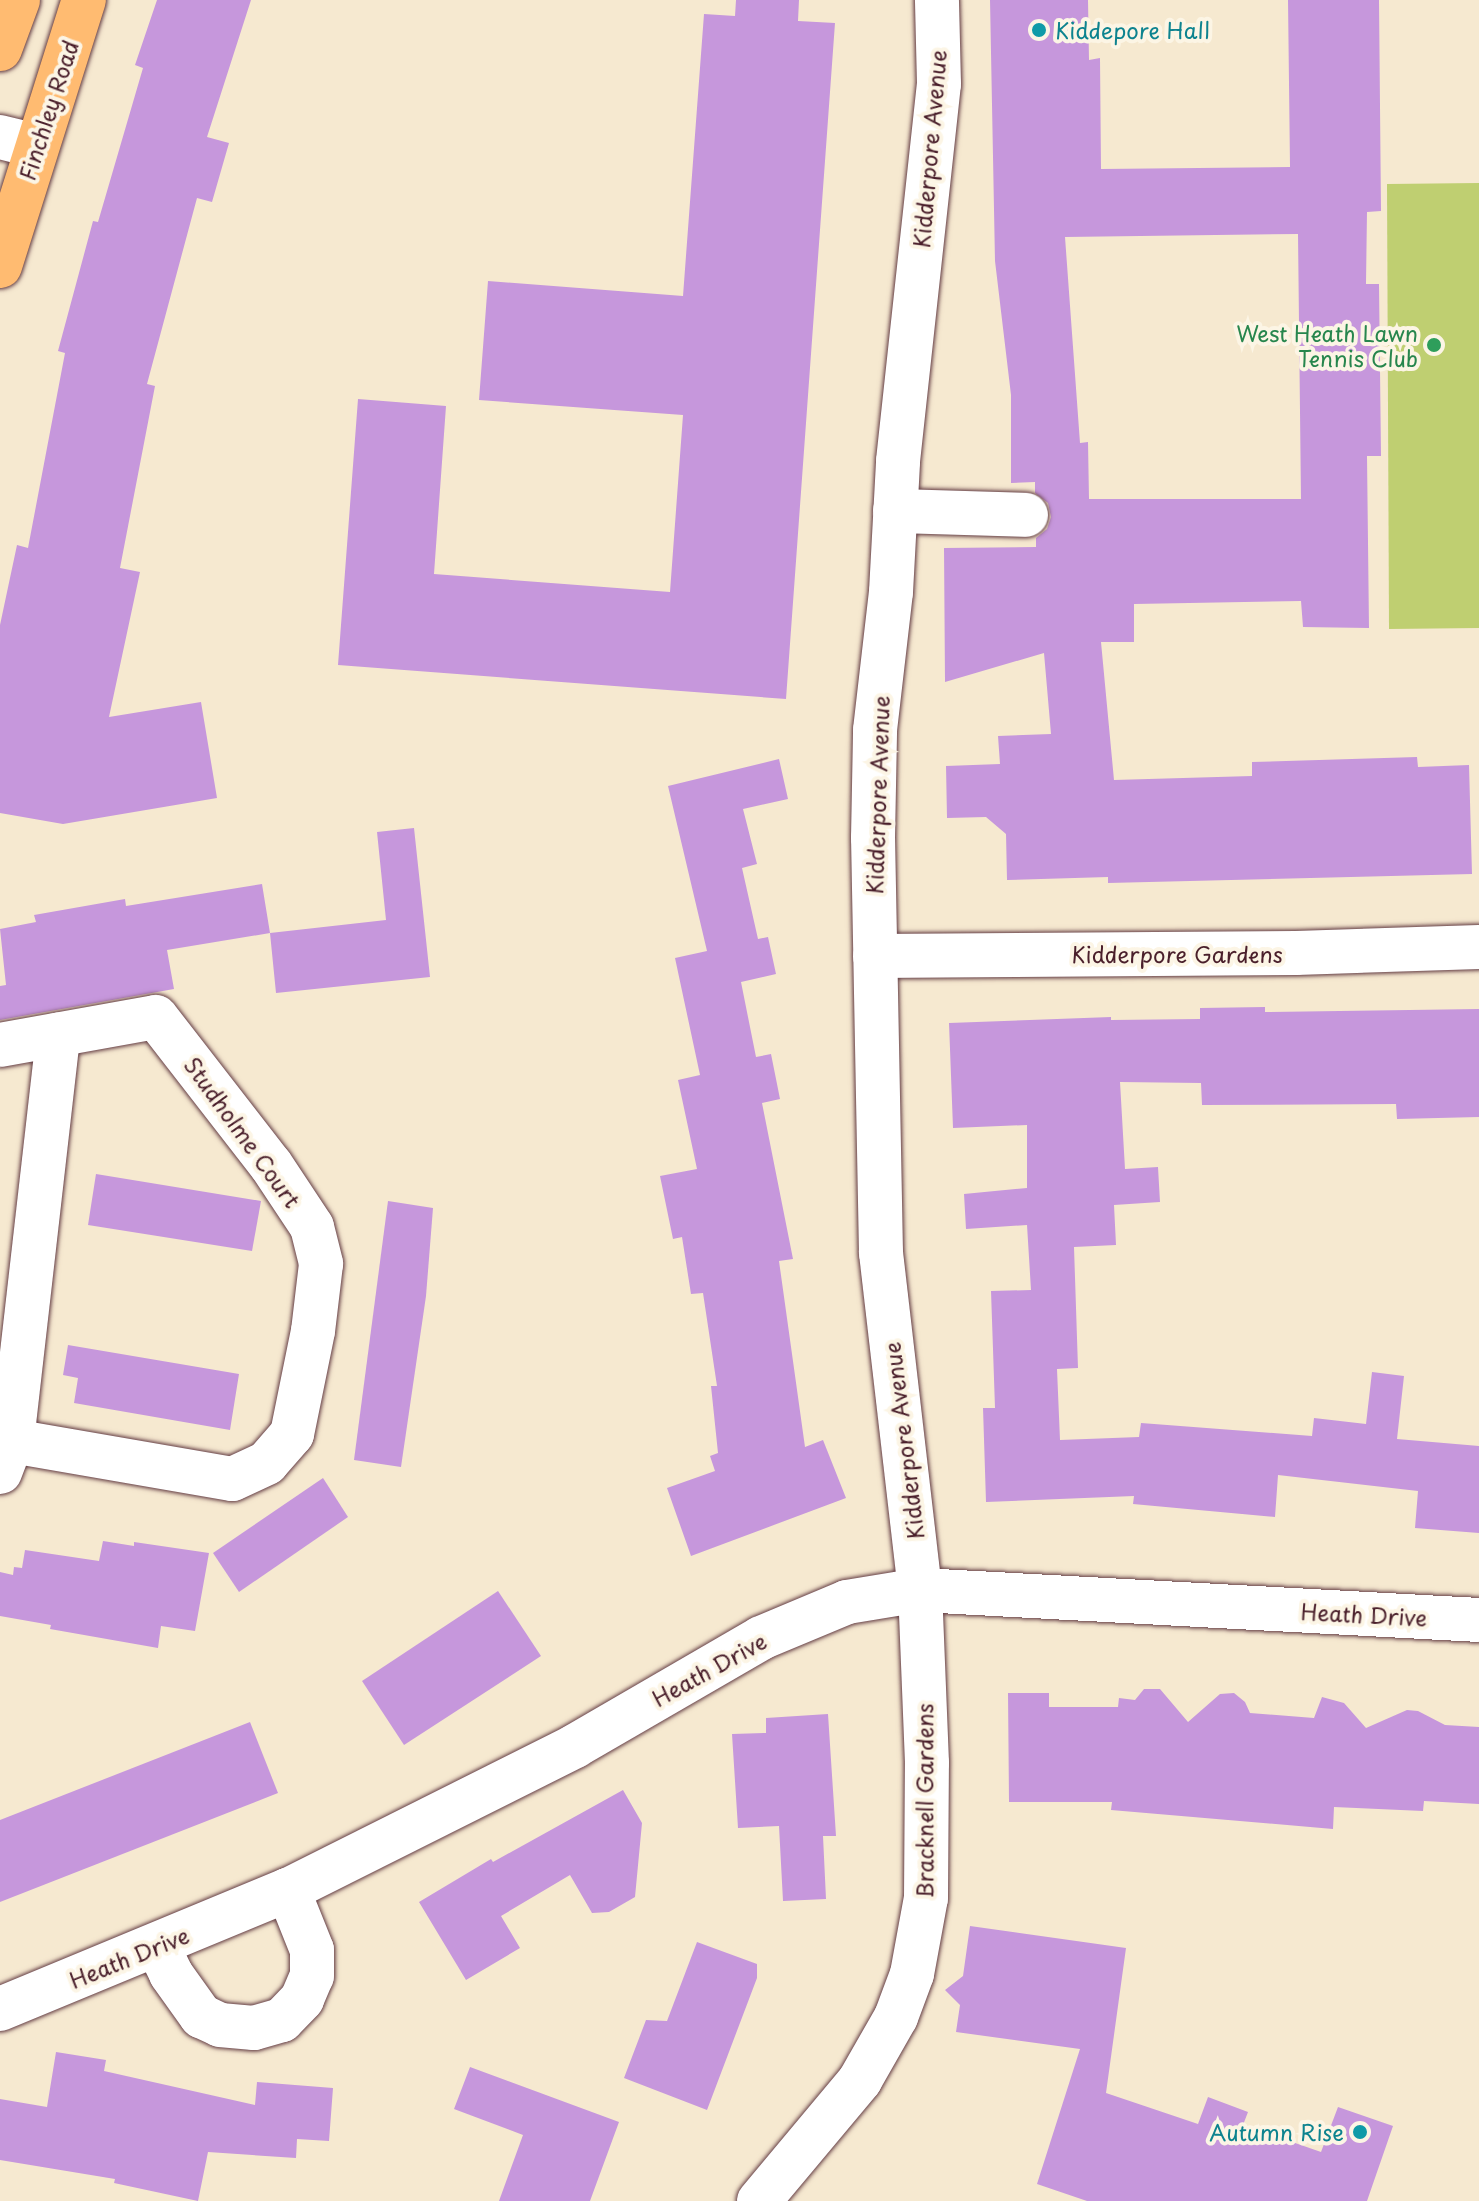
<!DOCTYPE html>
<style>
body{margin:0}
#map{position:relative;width:1479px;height:2201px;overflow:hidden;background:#f6e9d0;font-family:"Playpen Sans",sans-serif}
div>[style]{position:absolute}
.green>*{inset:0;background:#bfcf71}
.building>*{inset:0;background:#c697dc}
.roads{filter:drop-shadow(0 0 2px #643d44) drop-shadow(0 0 2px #643d44)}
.minor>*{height:44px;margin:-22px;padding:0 22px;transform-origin:22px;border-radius:22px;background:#fff}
.highway>*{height:44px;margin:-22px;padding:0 22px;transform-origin:22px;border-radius:22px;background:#ffbb71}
.dots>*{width:22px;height:22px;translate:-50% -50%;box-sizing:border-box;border:4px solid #fcf5e5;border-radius:50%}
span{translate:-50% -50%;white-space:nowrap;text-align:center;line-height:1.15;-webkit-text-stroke:8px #fcf5e5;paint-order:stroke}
.culture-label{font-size:22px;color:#0d838f}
.left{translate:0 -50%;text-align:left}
.right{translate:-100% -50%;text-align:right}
.street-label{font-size:22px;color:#4a1f2b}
.leisure-label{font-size:22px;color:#27864d}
</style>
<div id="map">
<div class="green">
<div style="clip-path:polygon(1479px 183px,1479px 628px,1389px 629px,1387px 184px)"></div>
</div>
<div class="building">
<div style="clip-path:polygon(157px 0,251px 0,207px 137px,229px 143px,212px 202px,197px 198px,147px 384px,155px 386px,120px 568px,140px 572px,109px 717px,201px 702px,217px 798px,63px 824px,0 813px,0 625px,17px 545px,28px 548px,65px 353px,58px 351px,93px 221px,98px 222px,143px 68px,135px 65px)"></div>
<div style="clip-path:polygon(736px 0,799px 0,798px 21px,835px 23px,786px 699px,338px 665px,358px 399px,446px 406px,434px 574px,670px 592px,683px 415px,479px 400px,488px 281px,683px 296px,704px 14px,735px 16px)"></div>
<div style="clip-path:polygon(evenodd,990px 0,1088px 0,1089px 60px,1100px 58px,1101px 169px,1290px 167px,1288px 0,1379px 0,1381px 211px,1367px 212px,1366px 284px,1379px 284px,1381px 456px,1367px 456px,1369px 628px,1303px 627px,1301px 601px,1134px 604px,1134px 642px,1101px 642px,1114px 780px,1252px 776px,1252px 762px,1417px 757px,1418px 767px,1469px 765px,1472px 874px,1108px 883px,1108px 877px,1007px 880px,1006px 834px,986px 817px,947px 818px,946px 766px,1000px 764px,998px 736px,1051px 734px,1044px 653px,945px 682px,944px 548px,1036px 547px,1036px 538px,1047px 529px,1051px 517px,1048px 503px,1035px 493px,1035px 482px,1011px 483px,1011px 395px,995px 261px,990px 0,1298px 234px,1301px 499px,1089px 499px,1088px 442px,1080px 443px,1065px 237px,1298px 234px)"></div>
<div style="clip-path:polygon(779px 759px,788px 799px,743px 809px,757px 864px,742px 868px,758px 939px,768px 937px,776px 974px,741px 982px,756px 1057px,771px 1054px,780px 1099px,762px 1103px,793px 1259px,779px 1261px,805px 1447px,823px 1440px,846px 1498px,691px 1556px,667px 1488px,715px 1471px,710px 1456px,718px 1453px,711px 1386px,717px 1386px,703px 1293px,691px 1294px,682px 1237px,673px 1239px,660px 1176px,697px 1169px,678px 1080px,700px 1075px,675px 958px,707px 951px,668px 786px)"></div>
<div style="clip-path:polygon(414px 828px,430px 977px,276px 993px,270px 933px,386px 920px,377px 832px)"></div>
<div style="clip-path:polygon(262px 884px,270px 933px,167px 950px,174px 989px,0 1020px,0 986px,6px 985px,0 929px,36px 922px,34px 915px,125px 899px,126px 906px)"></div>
<div style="clip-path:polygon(1265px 1007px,1265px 1012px,1479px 1009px,1479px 1117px,1397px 1119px,1396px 1104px,1202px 1105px,1201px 1083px,1120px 1082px,1125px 1169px,1158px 1167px,1160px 1202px,1114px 1205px,1116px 1245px,1074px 1247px,1078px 1368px,1057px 1369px,1060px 1440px,1139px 1437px,1141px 1423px,1312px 1436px,1314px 1418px,1366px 1424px,1372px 1372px,1404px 1376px,1397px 1439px,1479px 1446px,1479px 1533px,1415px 1528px,1418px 1491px,1278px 1475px,1275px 1517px,1133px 1504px,1134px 1496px,986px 1502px,983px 1408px,995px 1408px,991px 1291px,1031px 1290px,1027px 1225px,966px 1229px,964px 1194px,1027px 1188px,1027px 1125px,953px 1128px,949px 1023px,1111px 1017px,1111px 1020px,1200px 1019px,1200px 1008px)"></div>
<div style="clip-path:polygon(96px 1174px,261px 1201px,252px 1251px,88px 1225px)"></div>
<div style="clip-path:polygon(388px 1201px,433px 1208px,426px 1296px,401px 1467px,354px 1460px)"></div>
<div style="clip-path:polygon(68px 1345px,239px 1374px,230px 1430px,74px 1403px,78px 1378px,63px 1375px)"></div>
<div style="clip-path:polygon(323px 1478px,348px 1517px,239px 1592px,213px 1553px)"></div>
<div style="clip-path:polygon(103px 1541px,134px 1546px,134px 1542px,209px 1553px,195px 1631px,161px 1626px,158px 1648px,50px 1629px,51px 1625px,0 1616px,0 1572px,13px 1575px,14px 1567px,22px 1568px,25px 1550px,99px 1561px)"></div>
<div style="clip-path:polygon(498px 1591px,541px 1656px,404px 1745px,362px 1681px)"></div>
<div style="clip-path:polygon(1144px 1689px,1160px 1689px,1188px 1722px,1220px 1694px,1234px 1693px,1245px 1702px,1250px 1713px,1314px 1718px,1322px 1697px,1344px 1703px,1366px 1728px,1407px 1710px,1418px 1711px,1445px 1725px,1479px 1727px,1479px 1804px,1424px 1801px,1423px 1811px,1334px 1807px,1333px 1829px,1111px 1810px,1112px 1802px,1009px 1802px,1008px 1693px,1049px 1693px,1049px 1707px,1118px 1707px,1119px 1698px,1135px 1700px)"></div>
<div style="clip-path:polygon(828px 1714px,836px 1836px,823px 1836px,826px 1899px,783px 1901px,779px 1826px,738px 1828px,732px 1734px,766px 1733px,766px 1718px)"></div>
<div style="clip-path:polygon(250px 1722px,278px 1793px,0 1902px,0 1820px)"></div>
<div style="clip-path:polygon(623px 1790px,642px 1823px,635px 1897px,609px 1912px,592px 1913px,570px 1875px,501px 1916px,520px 1948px,466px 1980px,419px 1902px,491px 1859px,493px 1862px)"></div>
<div style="clip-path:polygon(970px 1926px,1126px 1948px,1106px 2093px,1198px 2124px,1208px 2097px,1248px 2112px,1243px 2125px,1321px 2152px,1338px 2107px,1393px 2126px,1367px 2201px,1087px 2201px,1037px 2184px,1080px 2049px,956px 2032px,960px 2005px,945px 1990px,963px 1976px)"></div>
<div style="clip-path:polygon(697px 1942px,757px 1964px,757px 1978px,707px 2110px,624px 2078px,646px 2020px,667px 2021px)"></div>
<div style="clip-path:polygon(56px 2052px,106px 2060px,104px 2071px,255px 2105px,257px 2082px,333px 2088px,329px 2141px,297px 2139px,296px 2158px,208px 2152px,198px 2201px,114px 2183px,115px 2179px,0 2160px,0 2099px,47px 2107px)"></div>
<div style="clip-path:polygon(470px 2067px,619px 2122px,590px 2201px,499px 2201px,523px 2135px,454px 2109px)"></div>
</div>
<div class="roads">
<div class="minor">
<div style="left:0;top:137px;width:36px;rotate:14deg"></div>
<div style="left:895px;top:511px;width:131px;rotate:1.7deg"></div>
<div style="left:875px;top:956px;width:421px;rotate:-0.4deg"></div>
<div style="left:1296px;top:953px;width:183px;rotate:-1.9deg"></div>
<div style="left:0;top:1045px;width:158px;rotate:-10.2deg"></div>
<div style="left:156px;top:1017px;width:187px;rotate:52.2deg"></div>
<div style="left:271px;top:1165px;width:74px;rotate:56.5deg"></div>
<div style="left:312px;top:1227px;width:38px;rotate:76deg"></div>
<div style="left:321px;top:1264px;width:67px;rotate:96.8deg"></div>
<div style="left:313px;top:1331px;width:105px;rotate:101.5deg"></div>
<div style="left:292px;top:1434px;width:38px;rotate:131deg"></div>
<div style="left:267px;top:1463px;width:38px;rotate:155deg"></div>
<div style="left:232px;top:1479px;width:223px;rotate:-170.2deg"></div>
<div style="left:0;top:1472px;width:33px;rotate:-69deg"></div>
<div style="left:12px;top:1441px;width:409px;rotate:-83.5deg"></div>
<div style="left:158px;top:1947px;width:30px;rotate:64deg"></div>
<div style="left:171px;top:1974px;width:52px;rotate:54.5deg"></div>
<div style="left:201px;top:2016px;width:21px;rotate:25deg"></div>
<div style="left:220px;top:2025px;width:34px;rotate:5deg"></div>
<div style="left:254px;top:2028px;width:29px;rotate:-16deg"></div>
<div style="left:282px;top:2020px;width:29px;rotate:-46deg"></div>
<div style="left:302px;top:1999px;width:25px;rotate:-67deg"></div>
<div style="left:312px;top:1976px;width:26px;rotate:-90deg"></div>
<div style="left:312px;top:1950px;width:65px;rotate:-111.8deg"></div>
<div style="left:0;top:2009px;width:312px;rotate:-22.5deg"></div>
<div style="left:288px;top:1890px;width:321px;rotate:-26.6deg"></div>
<div style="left:575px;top:1746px;width:215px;rotate:-30.1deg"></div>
<div style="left:761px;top:1638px;width:93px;rotate:-22.7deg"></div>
<div style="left:847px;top:1602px;width:74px;rotate:-9.3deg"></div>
<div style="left:920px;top:1590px;width:560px;rotate:3.07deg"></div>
<div style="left:759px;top:2201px;width:158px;rotate:-50.1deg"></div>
<div style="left:860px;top:2080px;width:73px;rotate:-60.3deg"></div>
<div style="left:896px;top:2017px;width:46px;rotate:-69.6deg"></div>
<div style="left:912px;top:1974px;width:77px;rotate:-79.6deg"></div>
<div style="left:926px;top:1898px;width:135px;rotate:-89.6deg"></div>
<div style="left:927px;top:1763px;width:173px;rotate:-92.3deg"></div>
<div style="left:920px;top:1590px;width:339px;rotate:-96.6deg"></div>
<div style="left:881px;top:1253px;width:415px;rotate:-91.1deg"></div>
<div style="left:873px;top:838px;width:108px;rotate:-88.9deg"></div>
<div style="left:875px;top:730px;width:139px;rotate:-83.4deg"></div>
<div style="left:891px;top:592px;width:131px;rotate:-86.9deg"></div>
<div style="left:898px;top:461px;width:379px;rotate:-83.8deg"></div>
<div style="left:939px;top:84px;width:84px;rotate:-91.4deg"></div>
</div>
<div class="highway">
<div style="left:0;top:49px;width:52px;rotate:-69.8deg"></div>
<div style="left:0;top:266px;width:279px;rotate:-72.5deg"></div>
</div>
</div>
<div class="dots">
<div style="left:1039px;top:30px;background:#0f9aa8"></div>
<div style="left:1434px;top:345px;background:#2e9e5b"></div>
<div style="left:1360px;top:2132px;background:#0f9aa8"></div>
</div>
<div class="culture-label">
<span class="left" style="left:1055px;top:30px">Kiddepore Hall</span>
<span class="right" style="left:1344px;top:2132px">Autumn Rise</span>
</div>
<div class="street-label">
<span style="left:48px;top:110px;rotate:-72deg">Finchley Road</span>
<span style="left:929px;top:149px;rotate:-85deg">Kidderpore Avenue</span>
<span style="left:877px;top:795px;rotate:-88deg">Kidderpore Avenue</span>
<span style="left:1177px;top:954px">Kidderpore Gardens</span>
<span style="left:243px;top:1132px;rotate:54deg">Studholme Court</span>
<span style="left:903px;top:1441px;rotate:-97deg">Kidderpore Avenue</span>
<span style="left:1364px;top:1614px;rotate:3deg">Heath Drive</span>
<span style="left:709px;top:1669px;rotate:-29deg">Heath Drive</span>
<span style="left:924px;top:1801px;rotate:-90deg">Bracknell Gardens</span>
<span style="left:129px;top:1957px;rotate:-22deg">Heath Drive</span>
</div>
<div class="leisure-label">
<span class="right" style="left:1418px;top:345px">West Heath Lawn<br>Tennis Club</span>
</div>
</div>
